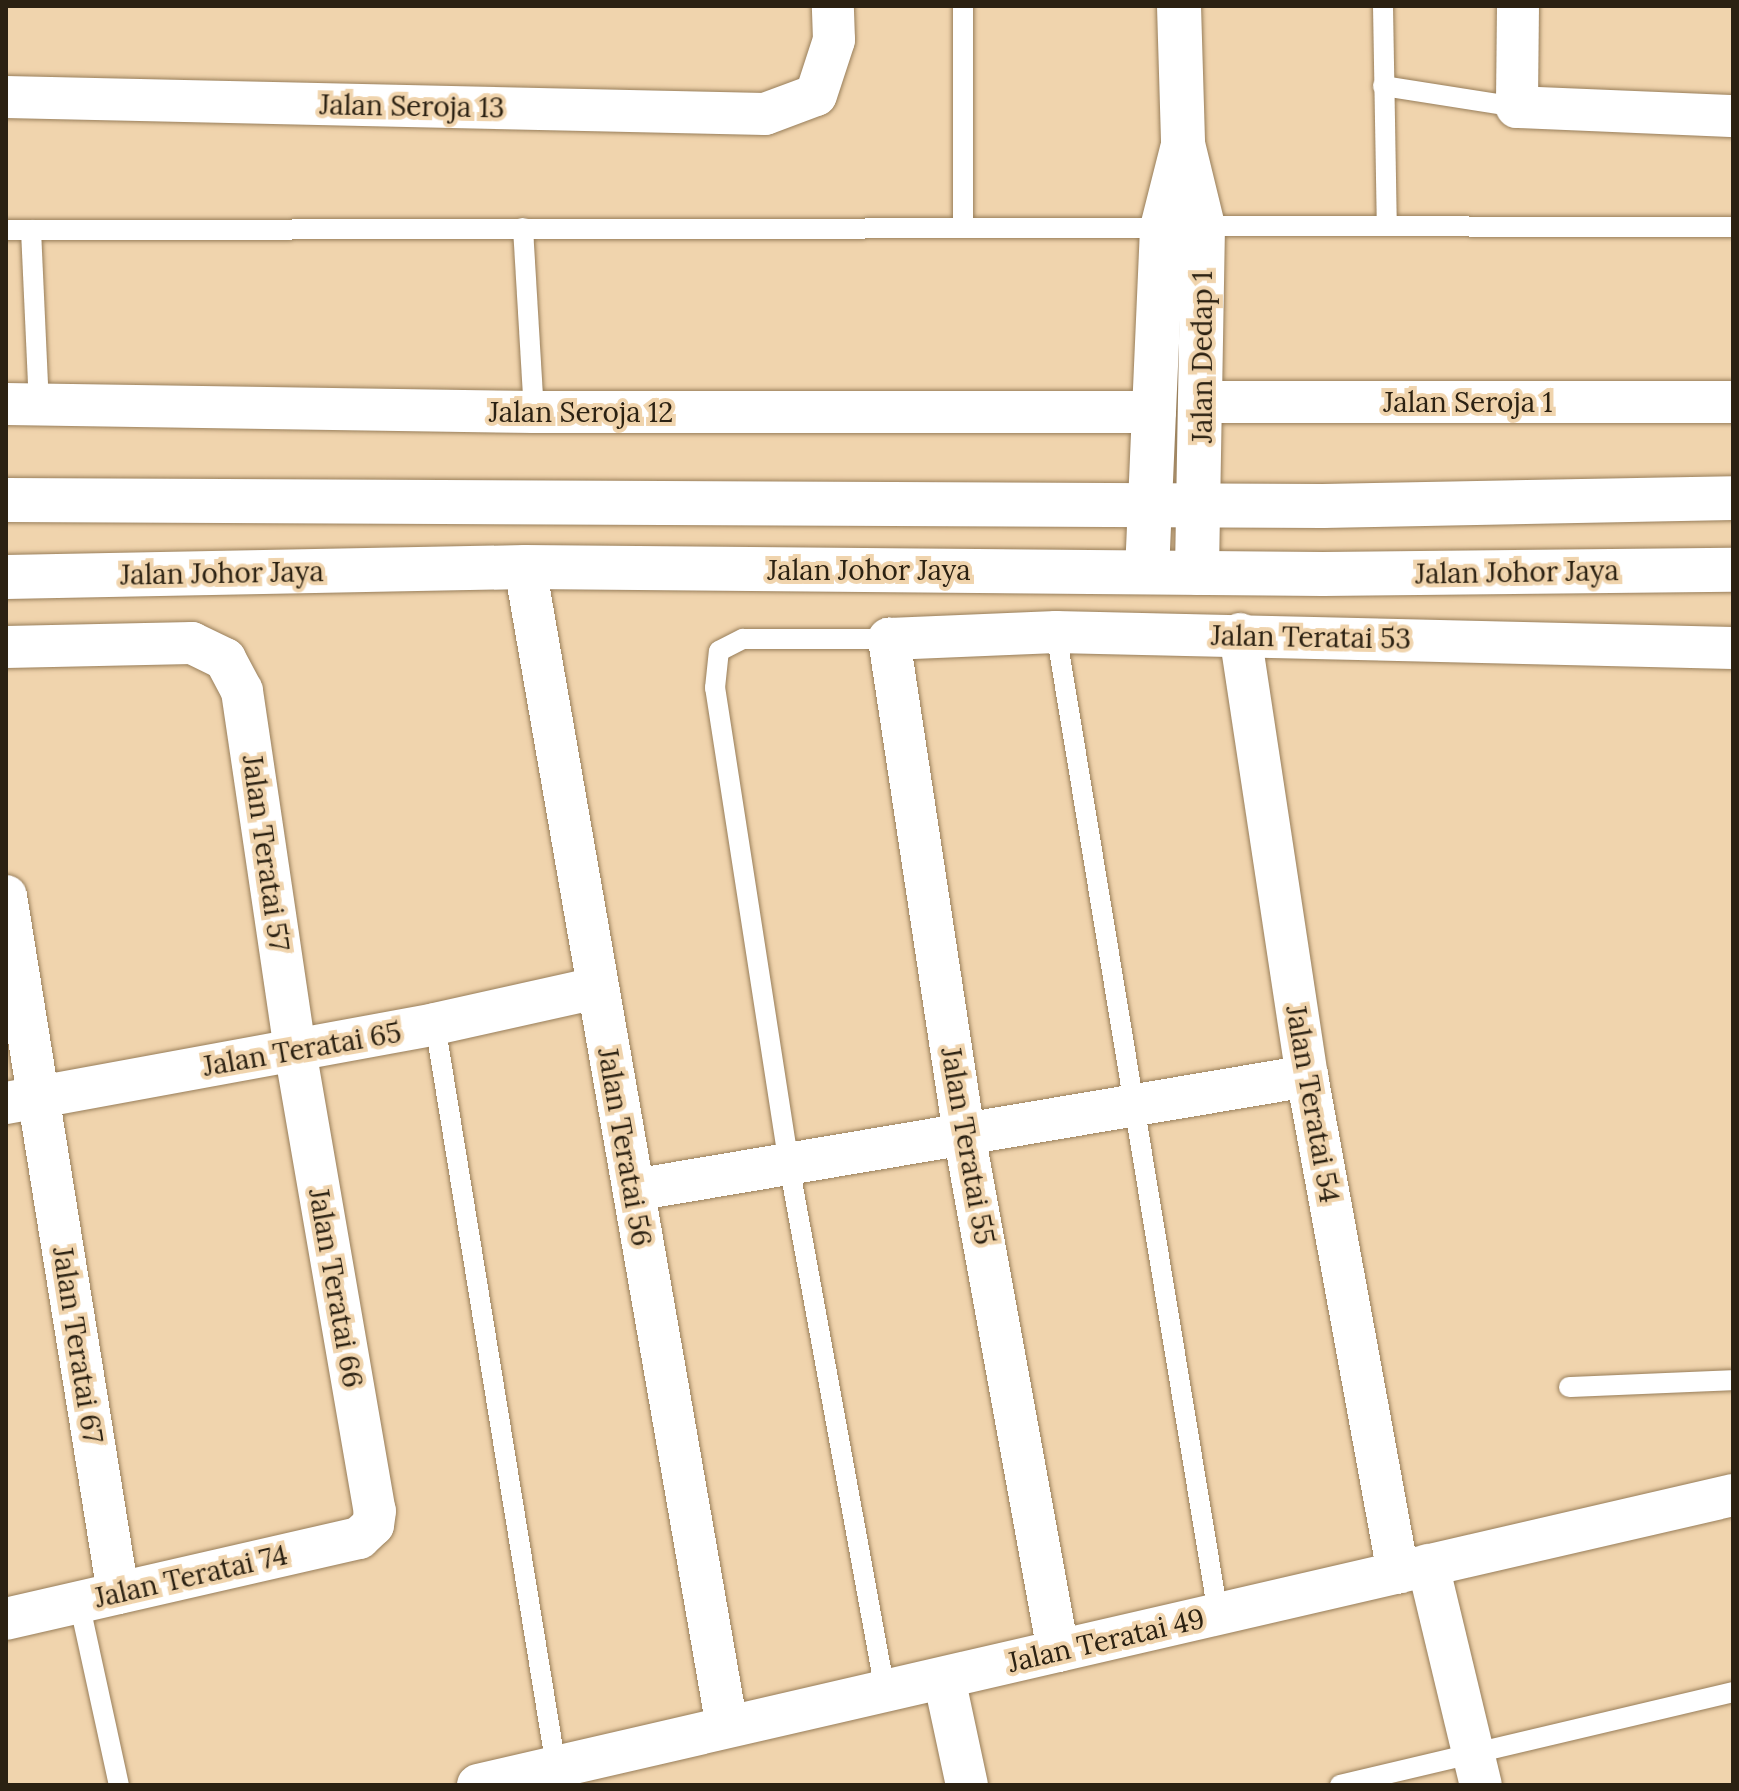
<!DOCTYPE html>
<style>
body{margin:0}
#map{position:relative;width:1739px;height:1791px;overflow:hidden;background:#f0d4ad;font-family:Lora,serif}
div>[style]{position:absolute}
.roads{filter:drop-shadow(0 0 2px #987e5a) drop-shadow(0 0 2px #987e5a)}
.service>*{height:20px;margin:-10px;padding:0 10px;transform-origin:10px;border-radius:10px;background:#fff}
.minor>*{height:42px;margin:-21px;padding:0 21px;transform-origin:21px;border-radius:21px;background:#fff}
.secondary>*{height:44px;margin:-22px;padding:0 22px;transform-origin:22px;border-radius:22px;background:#fff}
span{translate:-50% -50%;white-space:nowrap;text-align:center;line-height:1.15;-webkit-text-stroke:8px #f0d4ad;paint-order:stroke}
.street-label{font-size:28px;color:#2b2112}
.frame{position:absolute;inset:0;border:8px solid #2b2112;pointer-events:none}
</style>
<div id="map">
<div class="roads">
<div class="service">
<div style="left:1383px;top:6px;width:219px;rotate:89deg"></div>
<div style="left:1383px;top:86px;width:136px;rotate:8.9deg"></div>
<div style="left:963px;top:226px;width:220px;rotate:-90deg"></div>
<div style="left:1203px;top:226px;width:530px;rotate:0.11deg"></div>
<div style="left:523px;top:228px;width:184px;rotate:86.6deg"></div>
<div style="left:6px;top:230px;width:1156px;rotate:-0.1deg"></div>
<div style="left:31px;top:230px;width:175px;rotate:87.4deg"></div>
<div style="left:1056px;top:632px;width:995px;rotate:80.63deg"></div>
<div style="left:435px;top:1024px;width:753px;rotate:80.75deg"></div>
<div style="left:1569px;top:1387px;width:164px;rotate:-2.4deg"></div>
<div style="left:79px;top:1602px;width:187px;rotate:77.7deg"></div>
<div style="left:885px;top:1691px;width:535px;rotate:-100.34deg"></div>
<div style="left:789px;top:1165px;width:483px;rotate:-98.8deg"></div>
<div style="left:715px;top:688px;width:37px;rotate:-84deg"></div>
<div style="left:719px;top:651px;width:27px;rotate:-27deg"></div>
<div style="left:743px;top:639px;width:146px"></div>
<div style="left:1340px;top:1785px;width:404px;rotate:-13.3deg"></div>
</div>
<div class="minor">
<div style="left:1518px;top:6px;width:101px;rotate:90.6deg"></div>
<div style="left:1517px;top:107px;width:216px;rotate:2.4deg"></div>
<div style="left:6px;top:97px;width:759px;rotate:1.28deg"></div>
<div style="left:765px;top:114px;width:54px;rotate:-20.4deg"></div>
<div style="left:816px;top:95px;width:58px;rotate:-71.9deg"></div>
<div style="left:834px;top:40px;width:34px;rotate:-92deg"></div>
<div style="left:1203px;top:402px;width:530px"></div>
<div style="left:6px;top:404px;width:528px;rotate:0.87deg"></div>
<div style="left:534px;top:412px;width:621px"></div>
<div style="left:525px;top:567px;width:1177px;rotate:80.12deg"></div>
<div style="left:1240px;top:634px;width:447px;rotate:81.4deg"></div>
<div style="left:1307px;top:1076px;width:505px;rotate:79.62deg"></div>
<div style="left:6px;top:647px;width:186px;rotate:-1.2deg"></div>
<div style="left:192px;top:643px;width:37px;rotate:26deg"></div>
<div style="left:225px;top:659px;width:36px;rotate:62deg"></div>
<div style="left:242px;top:691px;width:363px;rotate:81.6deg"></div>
<div style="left:295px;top:1050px;width:468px;rotate:80.2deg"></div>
<div style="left:375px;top:1511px;width:14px;rotate:98deg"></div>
<div style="left:373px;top:1525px;width:19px;rotate:137deg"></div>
<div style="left:359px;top:1538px;width:362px;rotate:167.1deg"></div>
<div style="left:6px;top:896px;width:706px;rotate:80.87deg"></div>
<div style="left:6px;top:1103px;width:436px;rotate:-10.4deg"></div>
<div style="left:435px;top:1024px;width:165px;rotate:-12.6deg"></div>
<div style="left:634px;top:1190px;width:683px;rotate:-9.61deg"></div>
<div style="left:1428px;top:1565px;width:226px;rotate:76.5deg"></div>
<div style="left:1058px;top:1651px;width:525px;rotate:-100.3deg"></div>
<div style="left:964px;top:1134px;width:501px;rotate:-98.62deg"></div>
<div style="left:889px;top:639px;width:167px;rotate:-2.4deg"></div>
<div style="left:1056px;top:632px;width:677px;rotate:1.35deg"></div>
<div style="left:944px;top:1678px;width:109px;rotate:77.9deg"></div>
<div style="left:478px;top:1785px;width:1288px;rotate:-13.01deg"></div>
</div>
<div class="secondary">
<div style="left:1179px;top:6px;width:138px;rotate:88.3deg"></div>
<div style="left:1183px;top:144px;width:84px;rotate:76.3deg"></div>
<div style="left:1203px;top:226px;width:347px;rotate:91deg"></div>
<div style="left:6px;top:500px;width:1317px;rotate:0.26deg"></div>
<div style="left:1323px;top:506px;width:410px;rotate:-1.1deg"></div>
<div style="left:1147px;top:572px;width:344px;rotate:-87.5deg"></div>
<div style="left:1162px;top:228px;width:81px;rotate:-75.8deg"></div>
<div style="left:6px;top:577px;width:519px;rotate:-1.1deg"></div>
<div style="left:525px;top:567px;width:798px;rotate:0.5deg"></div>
<div style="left:1323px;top:574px;width:410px;rotate:-0.6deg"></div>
</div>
</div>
<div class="street-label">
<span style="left:412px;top:106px;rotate:1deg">Jalan Seroja 13</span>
<span style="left:1202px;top:357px;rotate:-90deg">Jalan Dedap 1</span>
<span style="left:1468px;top:402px">Jalan Seroja 1</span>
<span style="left:581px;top:412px">Jalan Seroja 12</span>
<span style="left:869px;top:570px">Jalan Johor Jaya</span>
<span style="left:1517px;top:572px;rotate:-1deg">Jalan Johor Jaya</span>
<span style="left:222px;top:573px;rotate:-1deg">Jalan Johor Jaya</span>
<span style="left:1311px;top:637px;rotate:1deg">Jalan Teratai 53</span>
<span style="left:266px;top:853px;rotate:82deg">Jalan Teratai 57</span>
<span style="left:302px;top:1049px;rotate:-10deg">Jalan Teratai 65</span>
<span style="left:1313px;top:1104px;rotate:80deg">Jalan Teratai 54</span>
<span style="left:968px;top:1146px;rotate:80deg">Jalan Teratai 55</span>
<span style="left:625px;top:1147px;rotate:80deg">Jalan Teratai 56</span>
<span style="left:336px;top:1288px;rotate:80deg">Jalan Teratai 66</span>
<span style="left:78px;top:1345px;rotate:81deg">Jalan Teratai 67</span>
<span style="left:191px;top:1576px;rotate:-13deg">Jalan Teratai 74</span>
<span style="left:1106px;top:1640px;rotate:-13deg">Jalan Teratai 49</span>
</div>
<div class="frame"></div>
</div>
